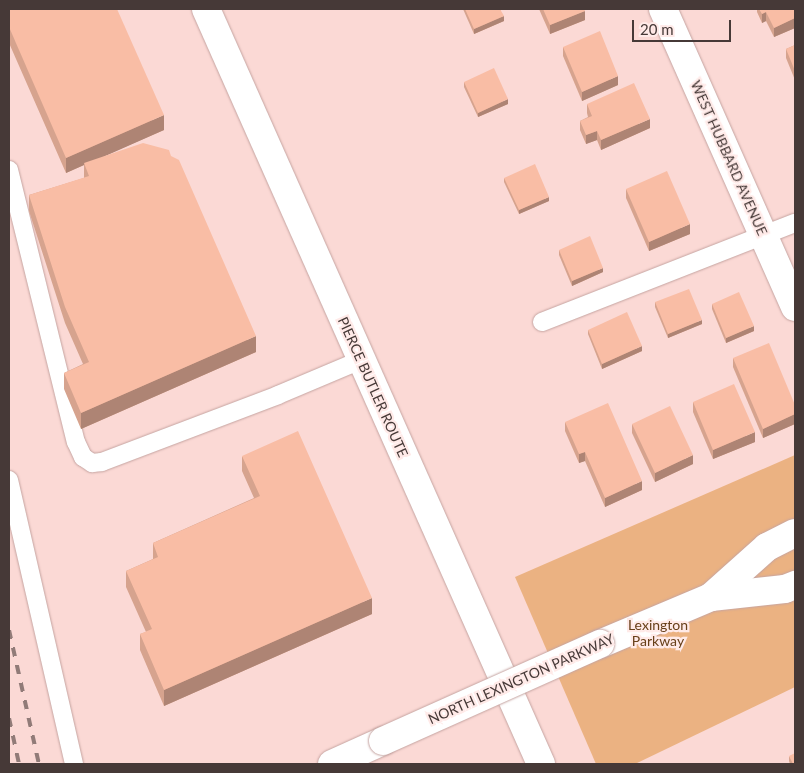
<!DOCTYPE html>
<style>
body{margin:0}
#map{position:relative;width:804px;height:773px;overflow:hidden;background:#fbd9d5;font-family:Lato,sans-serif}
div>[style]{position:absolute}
.green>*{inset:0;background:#ebb282}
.roads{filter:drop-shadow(0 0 1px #c5a4a1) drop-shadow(0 0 1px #c5a4a1)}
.lane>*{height:18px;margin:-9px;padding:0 9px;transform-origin:9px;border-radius:9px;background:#fff}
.street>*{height:28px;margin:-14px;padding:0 14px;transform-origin:14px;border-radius:14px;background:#fff}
.secondary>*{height:28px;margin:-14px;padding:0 14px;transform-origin:14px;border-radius:14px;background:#fff}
.rail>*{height:4px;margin-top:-2px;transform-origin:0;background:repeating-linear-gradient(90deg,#917b78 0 9px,transparent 0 18px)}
.bridges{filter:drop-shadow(0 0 1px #c5a4a1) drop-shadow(0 0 1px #c5a4a1)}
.secondary-bridge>*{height:28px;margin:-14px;padding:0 14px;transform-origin:14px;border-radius:14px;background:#fff}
.wall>*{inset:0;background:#d6a38e}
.shaded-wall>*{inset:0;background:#ae8474}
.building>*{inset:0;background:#f9bda5}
span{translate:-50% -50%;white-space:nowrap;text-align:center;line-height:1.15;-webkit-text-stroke:4.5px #ffeae8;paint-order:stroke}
.street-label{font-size:14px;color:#463937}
.park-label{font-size:14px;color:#68401a}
.frame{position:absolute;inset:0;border:10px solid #463937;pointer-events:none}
.scale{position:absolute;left:632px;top:20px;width:99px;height:22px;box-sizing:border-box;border:2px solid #463937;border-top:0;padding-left:6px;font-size:15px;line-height:18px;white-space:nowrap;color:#463937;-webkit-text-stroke:4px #ffeae8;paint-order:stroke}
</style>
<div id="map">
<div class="green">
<div style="clip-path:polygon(795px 455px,795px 687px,635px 764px,596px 764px,515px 577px)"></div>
</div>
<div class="roads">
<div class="lane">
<div style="left:9px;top:170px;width:280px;rotate:76.2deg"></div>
<div style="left:76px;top:442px;width:17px;rotate:65deg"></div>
<div style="left:83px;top:457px;width:11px;rotate:34deg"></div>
<div style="left:92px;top:463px;width:10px;rotate:-6deg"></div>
<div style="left:102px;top:462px;width:188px;rotate:-20.8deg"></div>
<div style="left:278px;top:395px;width:90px;rotate:-22.9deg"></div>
<div style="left:542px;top:322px;width:272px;rotate:-21.4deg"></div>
<div style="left:9px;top:480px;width:291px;rotate:77.1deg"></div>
</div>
<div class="street">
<div style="left:663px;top:9px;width:326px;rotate:66.1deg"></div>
</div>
<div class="secondary">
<div style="left:206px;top:9px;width:826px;rotate:66.07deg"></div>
<div style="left:711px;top:597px;width:75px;rotate:-41.8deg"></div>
<div style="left:767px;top:547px;width:31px;rotate:-27deg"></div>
<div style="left:600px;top:644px;width:121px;rotate:-22.9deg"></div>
<div style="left:711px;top:597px;width:74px;rotate:-6.2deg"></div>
<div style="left:785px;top:589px;width:11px;rotate:-22deg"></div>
<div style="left:332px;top:764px;width:56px;rotate:-24.3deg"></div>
</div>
</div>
<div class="rail">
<div style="left:9px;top:630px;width:137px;rotate:77.4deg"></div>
<div style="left:9px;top:718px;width:47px;rotate:77.7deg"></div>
</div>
<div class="bridges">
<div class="secondary-bridge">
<div style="left:383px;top:741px;width:238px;rotate:-24.1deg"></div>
</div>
</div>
<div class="wall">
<div style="clip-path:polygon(9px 9px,164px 130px,104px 156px,256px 352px,81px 429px,64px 389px,64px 373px,83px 364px,65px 323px,29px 211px,29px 195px,84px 178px,84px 165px,66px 173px,9px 43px)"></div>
<div style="clip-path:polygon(463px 9px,500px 9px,504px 21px,474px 34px)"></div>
<div style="clip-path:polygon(539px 9px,584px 9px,585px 20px,550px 34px)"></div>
<div style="clip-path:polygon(757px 9px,795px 9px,795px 28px,774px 37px,766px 21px,762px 23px,757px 12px)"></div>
<div style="clip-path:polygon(795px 45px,795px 80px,786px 58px,786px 49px)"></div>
<div style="clip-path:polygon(563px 47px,618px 85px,582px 101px,563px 56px)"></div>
<div style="clip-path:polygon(464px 82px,508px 104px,478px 117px,464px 87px)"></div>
<div style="clip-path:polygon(587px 104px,650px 128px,601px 150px,597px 140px,586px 144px,580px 130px,580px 121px,588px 117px,587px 113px)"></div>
<div style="clip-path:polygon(504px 178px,549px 201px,519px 214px,504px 182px)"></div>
<div style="clip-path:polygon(626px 189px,690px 234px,649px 251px,626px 198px)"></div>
<div style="clip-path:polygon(559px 250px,603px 272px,572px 286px,559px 255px)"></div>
<div style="clip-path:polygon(655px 302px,702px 324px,668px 338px,655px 307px)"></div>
<div style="clip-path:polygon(712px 304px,754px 331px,726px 343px,712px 309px)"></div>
<div style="clip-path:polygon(588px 330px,642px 351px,602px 369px,588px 334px)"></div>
<div style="clip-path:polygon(733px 358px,795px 405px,795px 424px,763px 438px,733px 367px)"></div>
<div style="clip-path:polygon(693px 402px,755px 442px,713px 459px,693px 412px)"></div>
<div style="clip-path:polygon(565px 422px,642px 490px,605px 507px,585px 461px,579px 463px,565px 431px)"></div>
<div style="clip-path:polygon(632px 424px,693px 464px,655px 482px,632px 433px)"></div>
<div style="clip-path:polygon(242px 456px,372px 614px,164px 706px,140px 650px,140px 634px,146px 632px,126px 587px,126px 571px,153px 559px,153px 543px,254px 498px,242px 471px)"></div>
<div style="clip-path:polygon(789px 756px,795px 764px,790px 764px,789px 761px)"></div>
</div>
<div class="shaded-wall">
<div style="clip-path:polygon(585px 11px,585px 20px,550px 34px,550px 25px)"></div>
<div style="clip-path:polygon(766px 12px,766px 21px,762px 23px,762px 14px)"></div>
<div style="clip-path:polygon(504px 16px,504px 21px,474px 34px,474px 29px)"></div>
<div style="clip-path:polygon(795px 18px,795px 28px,774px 37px,774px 28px)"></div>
<div style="clip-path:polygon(618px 76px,618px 85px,582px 101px,582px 92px)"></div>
<div style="clip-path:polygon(508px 99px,508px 104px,478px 117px,478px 113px)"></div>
<div style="clip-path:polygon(164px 115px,164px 130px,85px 165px,84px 163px,84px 165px,66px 173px,66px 158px)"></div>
<div style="clip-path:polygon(650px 119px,650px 128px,601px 150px,601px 140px)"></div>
<div style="clip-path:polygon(597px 131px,597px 140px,586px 144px,586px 135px)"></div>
<div style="clip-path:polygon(549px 197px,549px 201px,519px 214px,519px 210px)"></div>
<div style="clip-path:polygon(690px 224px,690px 234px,649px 251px,649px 242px)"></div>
<div style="clip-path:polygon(603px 268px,603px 272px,572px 286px,572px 281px)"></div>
<div style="clip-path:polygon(702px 320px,702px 324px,668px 338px,668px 334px)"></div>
<div style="clip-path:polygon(754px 326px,754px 331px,726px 343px,726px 338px)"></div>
<div style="clip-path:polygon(256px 336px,256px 352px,81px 429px,81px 413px)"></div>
<div style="clip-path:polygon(642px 346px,642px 351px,602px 369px,602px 364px)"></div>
<div style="clip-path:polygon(795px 414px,795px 424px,763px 438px,763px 429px)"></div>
<div style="clip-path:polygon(755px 432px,755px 442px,713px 459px,713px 450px)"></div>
<div style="clip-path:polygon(585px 452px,585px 461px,579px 463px,579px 454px)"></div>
<div style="clip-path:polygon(693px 455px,693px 464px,655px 482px,655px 473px)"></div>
<div style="clip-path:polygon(642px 481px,642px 490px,605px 507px,605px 498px)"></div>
<div style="clip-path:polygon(372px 598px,372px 614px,164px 706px,164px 690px)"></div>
</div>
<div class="building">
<div style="clip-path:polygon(9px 9px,117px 9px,164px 115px,66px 158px,9px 27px)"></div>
<div style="clip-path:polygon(465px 9px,500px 9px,504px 16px,474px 29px)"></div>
<div style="clip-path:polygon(543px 9px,584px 9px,585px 11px,550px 25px)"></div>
<div style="clip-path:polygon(759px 9px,795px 9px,795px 18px,774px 28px,766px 12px,762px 14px)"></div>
<div style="clip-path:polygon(600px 31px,618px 76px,582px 92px,563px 47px)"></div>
<div style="clip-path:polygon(795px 45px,795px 71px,786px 49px)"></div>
<div style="clip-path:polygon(494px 68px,508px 99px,478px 113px,464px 82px)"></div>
<div style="clip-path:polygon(634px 83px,650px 119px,601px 140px,597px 131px,586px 135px,580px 121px,592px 116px,587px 104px)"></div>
<div style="clip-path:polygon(143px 143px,169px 150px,171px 156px,179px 160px,256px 336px,81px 413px,64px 373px,89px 362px,65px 307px,29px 195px,89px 176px,84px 163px)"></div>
<div style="clip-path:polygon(535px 164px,549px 197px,519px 210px,504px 178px)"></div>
<div style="clip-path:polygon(667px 171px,690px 224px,649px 242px,626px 189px)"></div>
<div style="clip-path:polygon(590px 236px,603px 268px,572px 281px,559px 250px)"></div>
<div style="clip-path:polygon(689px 289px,702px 320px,668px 334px,655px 302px)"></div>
<div style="clip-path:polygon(739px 292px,754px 326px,726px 338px,712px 304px)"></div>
<div style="clip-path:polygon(627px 312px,642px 346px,602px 364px,588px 330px)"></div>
<div style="clip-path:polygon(769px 343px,795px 405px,795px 414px,763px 429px,733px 358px)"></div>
<div style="clip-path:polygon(734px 384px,755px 432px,713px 450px,693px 402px)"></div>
<div style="clip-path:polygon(608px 403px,642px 481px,605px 498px,585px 452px,579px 454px,565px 422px)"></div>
<div style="clip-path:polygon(670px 406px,693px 455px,655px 473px,632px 424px)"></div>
<div style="clip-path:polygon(298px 431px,372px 598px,164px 690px,140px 634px,152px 629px,126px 571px,158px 557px,153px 543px,260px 496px,242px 456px)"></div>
<div style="clip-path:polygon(795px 753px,795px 764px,793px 764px,789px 756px)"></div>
</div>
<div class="street-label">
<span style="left:729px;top:158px;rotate:66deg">WEST HUBBARD AVENUE</span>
<span style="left:373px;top:387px;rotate:66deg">PIERCE BUTLER ROUTE</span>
<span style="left:521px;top:679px;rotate:-24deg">NORTH LEXINGTON PARKWAY</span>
</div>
<div class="park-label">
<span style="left:658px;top:633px">Lexington<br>Parkway</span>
</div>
<div class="frame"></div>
<div class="scale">20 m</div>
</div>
